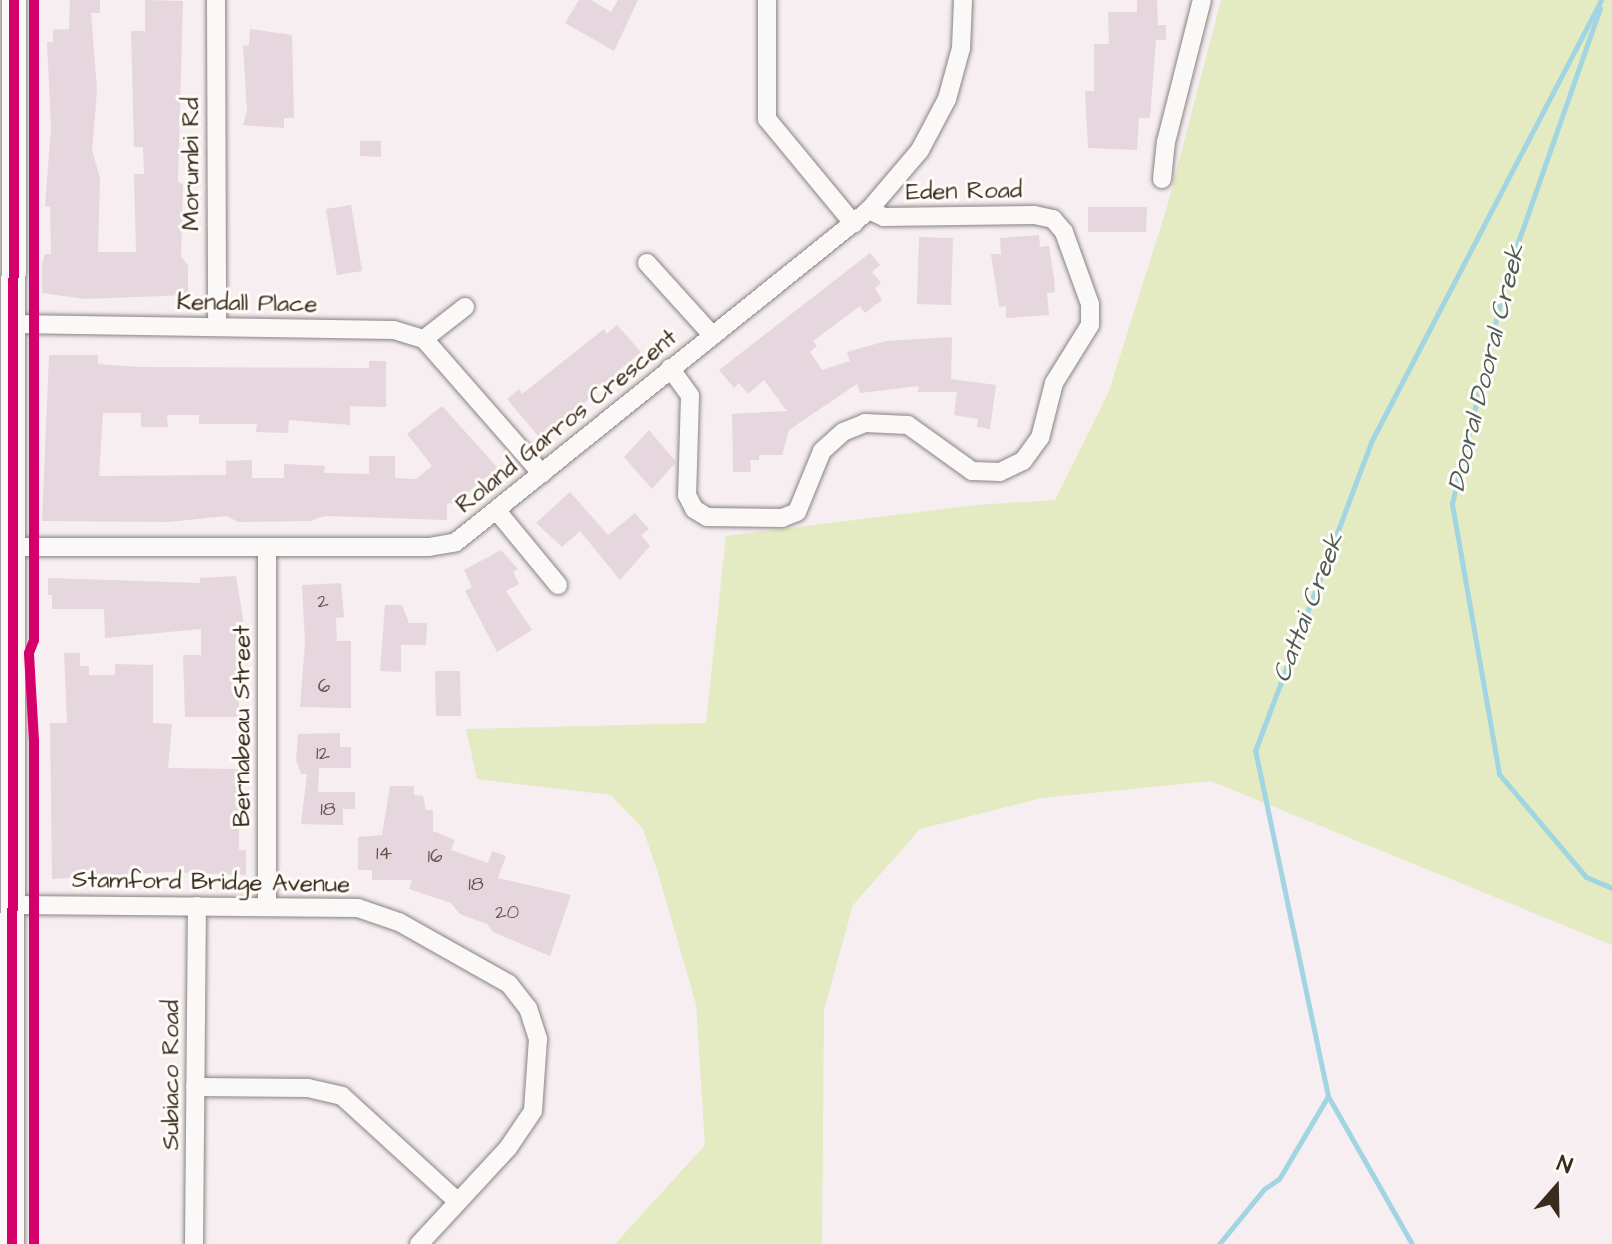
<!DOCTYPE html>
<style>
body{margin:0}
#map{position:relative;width:1612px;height:1244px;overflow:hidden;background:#f6eef1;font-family:"Architects Daughter",sans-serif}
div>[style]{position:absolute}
.green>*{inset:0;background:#e4eac1}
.stream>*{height:5px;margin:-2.5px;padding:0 2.5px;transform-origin:2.5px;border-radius:2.5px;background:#a1d5e2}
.building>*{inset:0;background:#e5d7dd}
.roads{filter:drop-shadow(0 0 2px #8a8382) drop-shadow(0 0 2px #8a8382)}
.minor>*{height:18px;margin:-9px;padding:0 9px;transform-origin:9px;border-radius:9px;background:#faf9f8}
.tertiary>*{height:24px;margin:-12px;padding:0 12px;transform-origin:12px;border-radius:12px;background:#faf9f8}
.cycleway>*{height:10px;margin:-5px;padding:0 5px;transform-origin:5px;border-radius:5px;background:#d6006c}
span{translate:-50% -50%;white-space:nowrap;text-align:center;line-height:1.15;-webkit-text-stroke:6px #fdfcf7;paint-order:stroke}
.number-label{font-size:20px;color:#675750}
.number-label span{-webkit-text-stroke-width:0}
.street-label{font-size:24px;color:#3b2a1e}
.water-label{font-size:26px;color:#4e5a57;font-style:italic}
.north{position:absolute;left:1516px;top:1148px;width:80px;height:80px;-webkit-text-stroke:6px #fdfcf7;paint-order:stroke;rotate:20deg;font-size:22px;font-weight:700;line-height:32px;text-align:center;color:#3b2a1e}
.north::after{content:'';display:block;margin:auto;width:28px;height:36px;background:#3b2a1e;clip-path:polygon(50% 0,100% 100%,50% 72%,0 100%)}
</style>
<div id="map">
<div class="green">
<div style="clip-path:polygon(1221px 0,1612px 0,1612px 945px,1211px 781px,1042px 798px,920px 829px,853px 905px,824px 1010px,822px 1244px,615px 1244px,705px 1145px,696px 1004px,658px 873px,643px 829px,611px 795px,477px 779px,466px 729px,706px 723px,726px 536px,976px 505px,1055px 500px,1109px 391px,1167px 207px)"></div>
</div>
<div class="stream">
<div style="left:1600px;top:8px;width:278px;rotate:109.3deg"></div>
<div style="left:1508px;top:270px;width:241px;rotate:103.5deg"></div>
<div style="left:1452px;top:504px;width:274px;rotate:80.1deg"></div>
<div style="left:1499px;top:774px;width:135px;rotate:49.8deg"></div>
<div style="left:1586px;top:877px;width:28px;rotate:23deg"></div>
<div style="left:1219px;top:1244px;width:71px;rotate:-50.7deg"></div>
<div style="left:1264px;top:1189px;width:18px;rotate:-34deg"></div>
<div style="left:1279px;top:1179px;width:96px;rotate:-59.4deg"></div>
<div style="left:1412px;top:1244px;width:170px;rotate:-119.6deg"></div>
<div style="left:1328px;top:1096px;width:353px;rotate:-101.9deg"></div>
<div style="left:1255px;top:751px;width:330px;rotate:-69.4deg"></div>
<div style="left:1371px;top:442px;width:498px;rotate:-62.5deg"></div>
</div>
<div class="building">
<div style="clip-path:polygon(70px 0,100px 0,100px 13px,91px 13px,97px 90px,92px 150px,100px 178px,98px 252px,136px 252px,134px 174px,144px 174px,143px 147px,134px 147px,131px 31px,145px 31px,145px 0,183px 1px,178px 181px,183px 185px,181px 256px,188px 266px,188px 295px,85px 299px,42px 293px,42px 264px,45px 254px,51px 254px,50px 207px,45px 206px,51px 128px,47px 42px,53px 42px,53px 30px,69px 29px)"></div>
<div style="clip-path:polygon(579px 0,591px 0,611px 12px,618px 0,638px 0,614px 51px,565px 23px)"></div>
<div style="clip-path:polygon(1137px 0,1157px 0,1158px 25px,1166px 25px,1166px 40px,1156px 40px,1150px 118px,1139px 118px,1137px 150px,1088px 148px,1085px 91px,1094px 91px,1094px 44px,1109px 44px,1108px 12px,1137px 12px)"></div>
<div style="clip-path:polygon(250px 29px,292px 35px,294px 118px,284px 118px,284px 128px,243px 125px,247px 111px,243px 46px,249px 45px)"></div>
<div style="clip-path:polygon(360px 141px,381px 141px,381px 157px,360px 156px)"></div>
<div style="clip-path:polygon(351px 205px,362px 271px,337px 275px,326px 209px)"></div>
<div style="clip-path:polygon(1088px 207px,1147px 207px,1146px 232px,1088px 232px)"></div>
<div style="clip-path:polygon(1039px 235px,1040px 247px,1049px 246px,1054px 278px,1055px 292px,1047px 293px,1049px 315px,1006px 318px,1006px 306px,999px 307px,991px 254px,1001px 254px,1000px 238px)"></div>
<div style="clip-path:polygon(919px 237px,953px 238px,951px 305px,917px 304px)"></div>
<div style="clip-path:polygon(870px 253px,880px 265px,872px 272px,881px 283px,875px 288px,882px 300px,865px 313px,860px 306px,813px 341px,817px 346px,810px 352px,822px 370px,850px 361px,847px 352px,886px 341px,952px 337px,951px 379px,996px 385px,990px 429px,977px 427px,978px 419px,954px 415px,957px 392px,918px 392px,919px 386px,860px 393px,857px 384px,789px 430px,782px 455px,759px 455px,759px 460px,750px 460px,751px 472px,733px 472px,732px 414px,787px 411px,764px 380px,748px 394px,739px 383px,734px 388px,719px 370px)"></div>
<div style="clip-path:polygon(617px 325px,641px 352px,615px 374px,619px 379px,609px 387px,605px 383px,544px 443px,507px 399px,519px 389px,522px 394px,604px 329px,607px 334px)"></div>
<div style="clip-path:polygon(49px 355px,98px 355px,98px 364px,139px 367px,369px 368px,369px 361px,386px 361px,386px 407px,350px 406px,350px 425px,289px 420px,288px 433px,256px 432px,257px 424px,199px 424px,199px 415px,167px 415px,168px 427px,141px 427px,141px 413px,103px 413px,99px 476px,226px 475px,226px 461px,252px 460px,252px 478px,284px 478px,284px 464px,325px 466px,324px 473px,369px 474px,369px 456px,395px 456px,395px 478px,416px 479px,432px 466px,407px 434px,442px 406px,497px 467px,498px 477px,492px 481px,486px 477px,467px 493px,469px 500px,464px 505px,447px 503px,447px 520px,325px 516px,310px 521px,238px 522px,227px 516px,168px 522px,42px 521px)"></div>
<div style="clip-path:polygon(649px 430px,676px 462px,652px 489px,624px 457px)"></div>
<div style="clip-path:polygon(570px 492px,608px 535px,635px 513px,649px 529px,641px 535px,650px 546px,620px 580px,580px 531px,562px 547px,536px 523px)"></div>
<div style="clip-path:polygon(501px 550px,518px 569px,513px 572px,519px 584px,506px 591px,532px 630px,497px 652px,465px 591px,472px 587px,464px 570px)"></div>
<div style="clip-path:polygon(236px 576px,243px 619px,244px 642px,235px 642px,240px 717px,185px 717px,183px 655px,201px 655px,201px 629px,105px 638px,104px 609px,52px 609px,52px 595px,48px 595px,48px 578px,200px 583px,200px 578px)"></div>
<div style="clip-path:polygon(341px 583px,344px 617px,336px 618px,337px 641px,351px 641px,351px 708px,300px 707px,305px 643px,302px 585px)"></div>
<div style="clip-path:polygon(385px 605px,402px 605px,409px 623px,427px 623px,426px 645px,401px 645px,401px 672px,380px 671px)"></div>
<div style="clip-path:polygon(64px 653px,80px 653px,80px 666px,89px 666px,89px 675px,115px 675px,115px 664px,153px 665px,153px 723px,172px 724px,168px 768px,239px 769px,239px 850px,246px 850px,246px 875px,166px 872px,52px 879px,50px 723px,67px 723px)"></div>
<div style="clip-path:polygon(435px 671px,460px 671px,461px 716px,436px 716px)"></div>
<div style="clip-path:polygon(340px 733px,340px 747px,351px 747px,351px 768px,319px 768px,318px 792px,355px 792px,355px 809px,343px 809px,343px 825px,301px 824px,307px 774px,301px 774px,296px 760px,298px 734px)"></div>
<div style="clip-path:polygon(390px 786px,414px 786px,414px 795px,423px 796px,426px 810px,433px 810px,433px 831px,455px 840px,451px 850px,488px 863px,492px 851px,506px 856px,498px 878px,571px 895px,550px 956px,493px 932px,487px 924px,460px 914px,451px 903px,409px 889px,412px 880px,372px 880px,372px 870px,358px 870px,358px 837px,382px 835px)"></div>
</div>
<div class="roads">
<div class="minor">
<div style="left:216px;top:0;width:327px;rotate:89.8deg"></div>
<div style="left:767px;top:0;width:119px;rotate:90deg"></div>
<div style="left:767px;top:119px;width:136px;rotate:50.4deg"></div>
<div style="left:1162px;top:179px;width:37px;rotate:-84deg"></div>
<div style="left:1166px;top:142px;width:146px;rotate:-75.8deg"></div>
<div style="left:647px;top:263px;width:97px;rotate:47.9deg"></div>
<div style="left:14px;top:324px;width:380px;rotate:0.9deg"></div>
<div style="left:394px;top:330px;width:31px;rotate:17deg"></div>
<div style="left:424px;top:339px;width:52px;rotate:-38deg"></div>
<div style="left:424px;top:339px;width:179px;rotate:48.8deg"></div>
<div style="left:670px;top:368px;width:34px;rotate:54deg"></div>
<div style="left:690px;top:396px;width:99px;rotate:91.7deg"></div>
<div style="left:687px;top:495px;width:16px;rotate:63deg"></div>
<div style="left:694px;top:509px;width:15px;rotate:32deg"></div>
<div style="left:707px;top:517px;width:75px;rotate:0.8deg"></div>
<div style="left:782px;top:518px;width:16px;rotate:-22deg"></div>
<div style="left:797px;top:512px;width:66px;rotate:-67.7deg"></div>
<div style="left:822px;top:451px;width:28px;rotate:-42deg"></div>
<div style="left:843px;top:432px;width:24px;rotate:-22deg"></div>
<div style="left:865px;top:423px;width:43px;rotate:2.7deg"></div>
<div style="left:908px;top:425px;width:79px;rotate:35.7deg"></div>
<div style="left:972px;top:471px;width:28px;rotate:2deg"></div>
<div style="left:1000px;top:472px;width:25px;rotate:-26deg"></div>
<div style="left:1023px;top:461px;width:29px;rotate:-54deg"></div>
<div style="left:1040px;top:438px;width:57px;rotate:-75.7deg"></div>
<div style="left:1054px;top:383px;width:68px;rotate:-58.2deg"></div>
<div style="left:1090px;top:325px;width:21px;rotate:-90deg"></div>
<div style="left:1090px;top:304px;width:77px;rotate:-109.9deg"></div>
<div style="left:1064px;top:232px;width:17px;rotate:-130deg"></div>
<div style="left:1053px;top:219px;width:19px;rotate:-168deg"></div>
<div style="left:1034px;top:215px;width:150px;rotate:179.2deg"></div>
<div style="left:884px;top:217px;width:17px;rotate:-155deg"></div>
<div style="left:497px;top:511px;width:96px;rotate:50.5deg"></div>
<div style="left:13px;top:547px;width:416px"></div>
<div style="left:429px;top:547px;width:27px;rotate:-10deg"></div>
<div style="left:456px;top:542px;width:530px;rotate:-38.79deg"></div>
<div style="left:869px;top:210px;width:79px;rotate:-49.6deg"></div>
<div style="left:920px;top:150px;width:58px;rotate:-62.1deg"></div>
<div style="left:947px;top:99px;width:53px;rotate:-74.6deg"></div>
<div style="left:961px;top:48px;width:48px;rotate:-87.6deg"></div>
<div style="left:14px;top:905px;width:344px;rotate:0.5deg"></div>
<div style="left:358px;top:908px;width:43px;rotate:18.9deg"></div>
<div style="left:399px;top:922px;width:126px;rotate:29.4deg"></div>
<div style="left:509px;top:984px;width:31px;rotate:52deg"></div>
<div style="left:528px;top:1008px;width:33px;rotate:72deg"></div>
<div style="left:538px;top:1039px;width:72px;rotate:94deg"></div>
<div style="left:533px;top:1111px;width:45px;rotate:124deg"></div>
<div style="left:508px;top:1148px;width:131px;rotate:132.8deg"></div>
<div style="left:267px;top:905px;width:358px;rotate:-90deg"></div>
<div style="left:195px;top:1087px;width:113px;rotate:0.5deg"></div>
<div style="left:308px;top:1088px;width:35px;rotate:13deg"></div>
<div style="left:342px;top:1096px;width:157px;rotate:42.4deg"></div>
<div style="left:194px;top:1244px;width:338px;rotate:-89.5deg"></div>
</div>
<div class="tertiary">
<div style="left:12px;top:1244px;width:1244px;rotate:-89.91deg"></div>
</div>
</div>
<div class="cycleway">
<div style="left:12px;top:1244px;width:1244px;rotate:-89.91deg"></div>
<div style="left:34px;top:1244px;width:503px;rotate:-90deg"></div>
<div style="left:34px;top:741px;width:88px;rotate:-93.3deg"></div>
<div style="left:29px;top:653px;width:14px;rotate:-69deg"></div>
<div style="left:34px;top:640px;width:640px;rotate:-90deg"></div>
</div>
<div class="number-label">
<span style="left:323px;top:601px">2</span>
<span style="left:324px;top:686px">6</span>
<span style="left:323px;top:753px">12</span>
<span style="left:328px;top:809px">18</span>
<span style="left:384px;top:853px">14</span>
<span style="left:435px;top:856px">16</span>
<span style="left:476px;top:884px">18</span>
<span style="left:507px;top:912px">20</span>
</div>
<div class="street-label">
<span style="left:192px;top:164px;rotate:-90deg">Morumbi Rd</span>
<span style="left:964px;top:192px;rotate:-1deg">Eden Road</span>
<span style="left:247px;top:304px;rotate:1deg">Kendall Place</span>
<span style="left:567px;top:422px;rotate:-39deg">Roland Garros Crescent</span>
<span style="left:243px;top:726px;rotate:-90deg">Bernabeau Street</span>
<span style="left:211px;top:883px;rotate:1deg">Stamford Bridge Avenue</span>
<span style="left:172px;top:1075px;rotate:-90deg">Subiaco Road</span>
</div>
<div class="water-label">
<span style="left:1487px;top:368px;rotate:-76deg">Dooral Dooral Creek</span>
<span style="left:1309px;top:608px;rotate:-69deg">Cattai Creek</span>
</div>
<div class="north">N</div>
</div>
